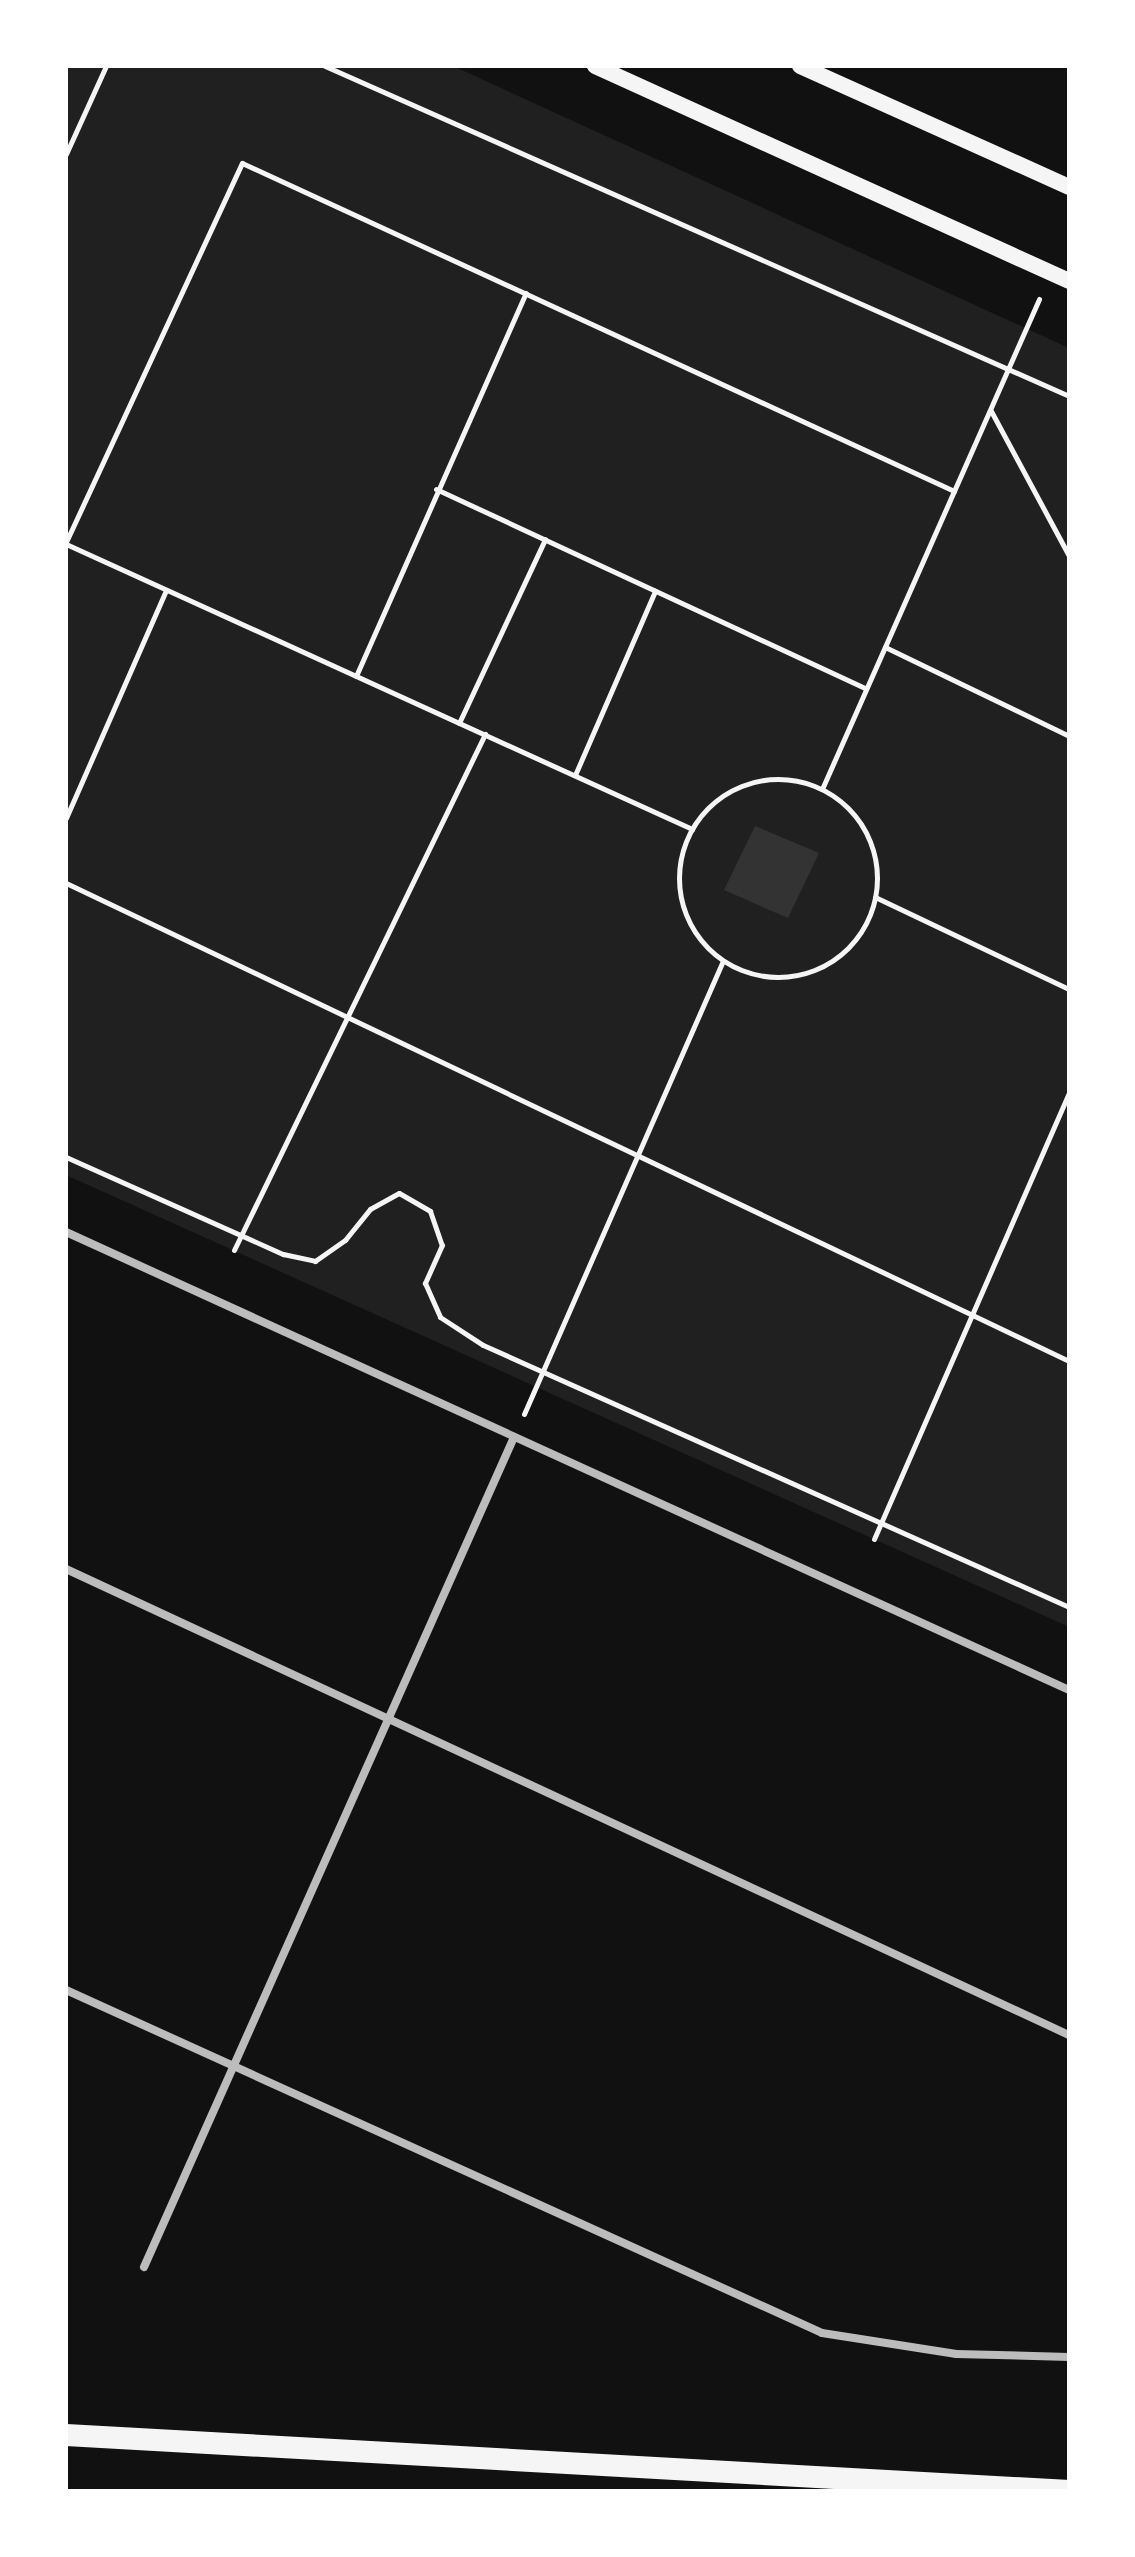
<!DOCTYPE html>
<style>
body{margin:0}
#map{position:relative;width:1135px;height:2557px;overflow:hidden;background:#111;font-family:"Titillium Web",sans-serif}
div>[style]{position:absolute}
.green>*{inset:0;background:#202020}
.water>*{inset:0;background:#333}
.path>*{height:5px;margin:-2.5px;padding:0 2.5px;transform-origin:2.5px;border-radius:2.5px;background:#f5f5f5}
.path>.ring{margin:-2.5px;padding:0;box-sizing:content-box;background:none;border:5px solid #f5f5f5;border-radius:50%}
.minor>*{height:8px;margin:-4px;padding:0 4px;transform-origin:4px;border-radius:4px;background:#bcbcbc}
.secondary>*{height:16px;margin:-8px;padding:0 8px;transform-origin:8px;border-radius:8px;background:#f5f5f5}
.trunk>*{height:22px;margin:-11px;padding:0 11px;transform-origin:11px;border-radius:11px;background:#f5f5f5}
span{translate:-50% -50%;white-space:nowrap;text-align:center;line-height:1.15;-webkit-text-stroke:6px #fff;paint-order:stroke}
.frame{position:absolute;inset:0;border:68px solid #fff;pointer-events:none}
</style>
<div id="map">
<div class="green">
<div style="clip-path:polygon(66px 66px,453px 66px,1069px 348px,1069px 1627px,66px 1175px)"></div>
</div>
<div class="water">
<div style="clip-path:polygon(755px 826px,819px 853px,788px 918px,724px 890px)"></div>
</div>
<div class="path">
<div style="left:325px;top:66px;width:814px;rotate:23.92deg"></div>
<div style="left:66px;top:154px;width:97px;rotate:-65.6deg"></div>
<div style="left:991px;top:411px;width:165px;rotate:61.7deg"></div>
<div style="left:436px;top:489px;width:474px;rotate:24.9deg"></div>
<div style="left:66px;top:542px;width:418px;rotate:-65.1deg"></div>
<div style="left:242px;top:163px;width:784px;rotate:24.73deg"></div>
<div style="left:66px;top:544px;width:688px;rotate:24.48deg"></div>
<div style="left:885px;top:647px;width:204px;rotate:25.8deg"></div>
<div style="left:356px;top:676px;width:419px;rotate:-66.1deg"></div>
<div style="left:459px;top:723px;width:203px;rotate:-64.9deg"></div>
<div style="left:575px;top:775px;width:201px;rotate:-66.5deg"></div>
<div class="ring" style="left:679px;top:779px;width:193px;height:193px"></div>
<div style="left:822px;top:789px;width:536px;rotate:-66.11deg"></div>
<div style="left:66px;top:818px;width:249px;rotate:-66.3deg"></div>
<div style="left:66px;top:883px;width:1111px;rotate:25.48deg"></div>
<div style="left:875px;top:897px;width:215px;rotate:25.4deg"></div>
<div style="left:66px;top:1157px;width:238px;rotate:24.1deg"></div>
<div style="left:283px;top:1254px;width:33px;rotate:12deg"></div>
<div style="left:315px;top:1261px;width:37px;rotate:-35deg"></div>
<div style="left:345px;top:1240px;width:40px;rotate:-51deg"></div>
<div style="left:370px;top:1209px;width:33px;rotate:-29deg"></div>
<div style="left:399px;top:1193px;width:36px;rotate:30deg"></div>
<div style="left:430px;top:1211px;width:36px;rotate:71deg"></div>
<div style="left:442px;top:1245px;width:42px;rotate:114.1deg"></div>
<div style="left:425px;top:1283px;width:37px;rotate:66deg"></div>
<div style="left:440px;top:1317px;width:51px;rotate:33.1deg"></div>
<div style="left:483px;top:1345px;width:642px;rotate:24.09deg"></div>
<div style="left:234px;top:1250px;width:574px;rotate:-64.06deg"></div>
<div style="left:524px;top:1414px;width:495px;rotate:-66.3deg"></div>
<div style="left:874px;top:1539px;width:487px;rotate:-66.4deg"></div>
</div>
<div class="minor">
<div style="left:66px;top:1232px;width:1103px;rotate:24.54deg"></div>
<div style="left:66px;top:1569px;width:1106px;rotate:24.92deg"></div>
<div style="left:66px;top:1990px;width:830px;rotate:24.4deg"></div>
<div style="left:822px;top:2333px;width:136px;rotate:8.9deg"></div>
<div style="left:956px;top:2354px;width:113px;rotate:1.5deg"></div>
<div style="left:144px;top:2267px;width:909px;rotate:-65.97deg"></div>
</div>
<div class="secondary">
<div style="left:595px;top:66px;width:520px;rotate:24.4deg"></div>
<div style="left:800px;top:66px;width:295px;rotate:24.2deg"></div>
</div>
<div class="trunk">
<div style="left:66px;top:2435px;width:1005px;rotate:3.2deg"></div>
</div>
<div class="frame"></div>
</div>
